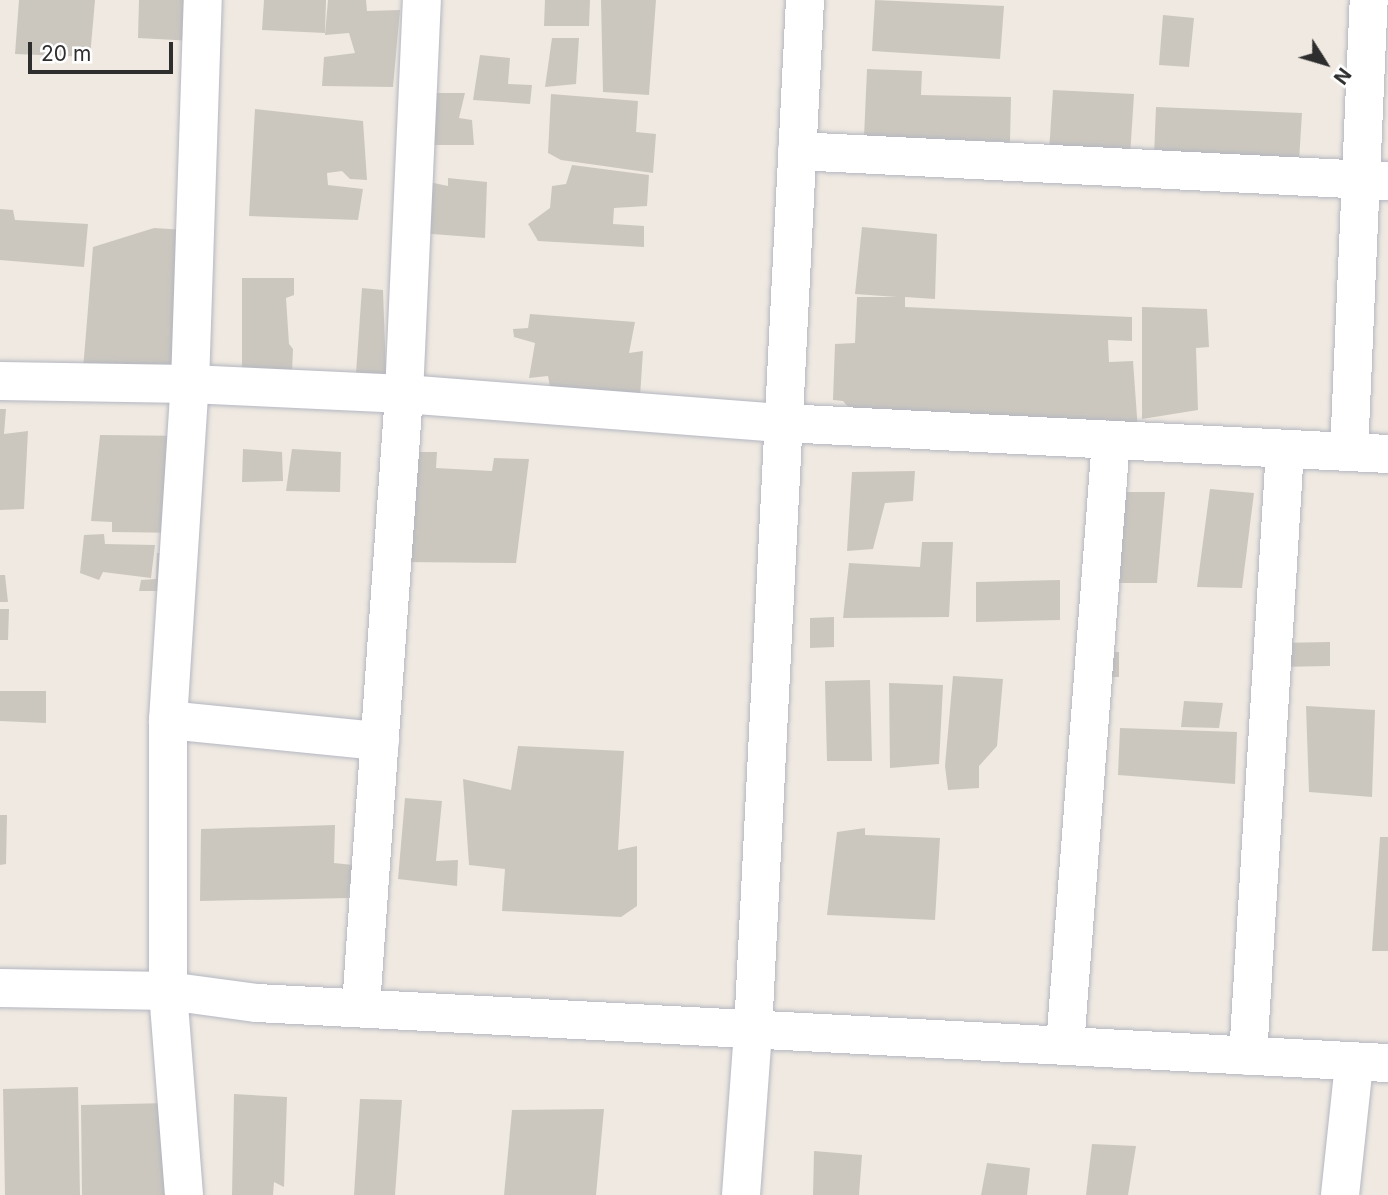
<!DOCTYPE html>
<style>
body{margin:0}
#map{position:relative;width:1388px;height:1195px;overflow:hidden;background:#efe9e1;font-family:Inter,sans-serif}
div>[style]{position:absolute}
.building>*{inset:0;background:#cbc7bf}
.roads{filter:drop-shadow(0 0 2px #b4b7c1) drop-shadow(0 0 2px #b4b7c1)}
.minor>*{height:38px;margin:-19px;padding:0 19px;transform-origin:19px;border-radius:19px;background:#fff}
.secondary>*{height:38px;margin:-19px;padding:0 19px;transform-origin:19px;border-radius:19px;background:#fff}
span{translate:-50% -50%;white-space:nowrap;text-align:center;line-height:1.15;-webkit-text-stroke:5px #fff;paint-order:stroke}
.north{position:absolute;left:1290px;top:28px;width:70px;height:70px;-webkit-text-stroke:5px #fff;paint-order:stroke;rotate:127deg;font-size:19px;font-weight:700;line-height:28px;text-align:center;color:#2e2e2e}
.north::after{content:'';display:block;margin:auto;width:24px;height:32px;background:#2e2e2e;clip-path:polygon(50% 0,100% 100%,50% 72%,0 100%)}
.scale{position:absolute;left:28px;top:42px;width:145px;height:32px;box-sizing:border-box;border:4px solid #2e2e2e;border-top:0;padding-left:9px;font-size:21px;line-height:24px;white-space:nowrap;color:#2e2e2e;-webkit-text-stroke:5px #fff;paint-order:stroke}
</style>
<div id="map">
<div class="building">
<div style="clip-path:polygon(19px 0,95px 0,90px 57px,15px 54px)"></div>
<div style="clip-path:polygon(139px 0,214px 0,212px 42px,138px 38px)"></div>
<div style="clip-path:polygon(264px 0,326px 0,325px 33px,262px 30px)"></div>
<div style="clip-path:polygon(328px 0,366px 0,367px 11px,400px 10px,393px 87px,322px 86px,324px 57px,355px 53px,349px 33px,325px 35px)"></div>
<div style="clip-path:polygon(545px 0,590px 0,589px 26px,544px 26px)"></div>
<div style="clip-path:polygon(601px 0,656px 0,649px 95px,603px 92px)"></div>
<div style="clip-path:polygon(875px 0,1004px 6px,1000px 59px,872px 51px)"></div>
<div style="clip-path:polygon(1163px 15px,1194px 18px,1189px 67px,1159px 65px)"></div>
<div style="clip-path:polygon(552px 38px,579px 38px,576px 84px,545px 87px)"></div>
<div style="clip-path:polygon(480px 55px,510px 58px,508px 84px,532px 85px,530px 104px,473px 100px)"></div>
<div style="clip-path:polygon(867px 69px,922px 71px,921px 95px,1011px 97px,1010px 142px,864px 137px)"></div>
<div style="clip-path:polygon(1053px 90px,1134px 94px,1130px 157px,1049px 152px)"></div>
<div style="clip-path:polygon(429px 93px,465px 93px,459px 118px,472px 120px,474px 145px,429px 145px)"></div>
<div style="clip-path:polygon(551px 94px,638px 101px,636px 132px,656px 134px,653px 173px,561px 160px,548px 153px)"></div>
<div style="clip-path:polygon(1156px 107px,1302px 113px,1299px 161px,1154px 156px)"></div>
<div style="clip-path:polygon(255px 109px,363px 121px,367px 180px,350px 179px,342px 171px,327px 173px,328px 185px,363px 189px,358px 220px,249px 216px)"></div>
<div style="clip-path:polygon(572px 165px,649px 175px,647px 206px,614px 208px,613px 224px,644px 226px,644px 247px,538px 241px,528px 224px,550px 208px,552px 186px,566px 184px)"></div>
<div style="clip-path:polygon(448px 178px,487px 182px,485px 238px,419px 233px,424px 181px,448px 186px)"></div>
<div style="clip-path:polygon(0 209px,13px 210px,15px 220px,88px 224px,84px 267px,0 260px)"></div>
<div style="clip-path:polygon(862px 227px,937px 234px,935px 299px,905px 297px,905px 307px,1132px 317px,1132px 341px,1108px 340px,1109px 362px,1133px 361px,1138px 431px,851px 410px,843px 401px,833px 400px,835px 344px,855px 343px,857px 297px,897px 297px,855px 294px)"></div>
<div style="clip-path:polygon(154px 228px,201px 231px,205px 375px,83px 370px,93px 247px)"></div>
<div style="clip-path:polygon(242px 278px,294px 278px,294px 295px,286px 298px,289px 344px,293px 349px,292px 372px,242px 372px)"></div>
<div style="clip-path:polygon(362px 288px,383px 290px,386px 374px,356px 373px)"></div>
<div style="clip-path:polygon(1142px 307px,1207px 309px,1209px 347px,1196px 348px,1198px 410px,1142px 419px)"></div>
<div style="clip-path:polygon(530px 314px,635px 322px,629px 353px,643px 351px,640px 397px,551px 392px,548px 376px,529px 378px,535px 343px,514px 337px,513px 329px,528px 328px)"></div>
<div style="clip-path:polygon(0 409px,6px 409px,4px 434px,28px 431px,24px 509px,0 510px)"></div>
<div style="clip-path:polygon(100px 435px,193px 436px,187px 533px,112px 532px,112px 522px,91px 521px)"></div>
<div style="clip-path:polygon(243px 449px,282px 452px,283px 481px,242px 482px)"></div>
<div style="clip-path:polygon(292px 449px,341px 452px,340px 492px,286px 491px)"></div>
<div style="clip-path:polygon(402px 452px,437px 452px,436px 468px,492px 471px,494px 458px,529px 459px,516px 563px,401px 562px)"></div>
<div style="clip-path:polygon(915px 471px,913px 501px,885px 503px,873px 549px,847px 551px,852px 472px)"></div>
<div style="clip-path:polygon(1210px 489px,1254px 493px,1242px 588px,1197px 587px)"></div>
<div style="clip-path:polygon(1111px 492px,1165px 492px,1157px 583px,1103px 583px)"></div>
<div style="clip-path:polygon(104px 534px,105px 544px,155px 545px,151px 578px,103px 572px,99px 580px,80px 573px,84px 535px)"></div>
<div style="clip-path:polygon(922px 542px,953px 542px,949px 617px,843px 618px,849px 563px,920px 567px)"></div>
<div style="clip-path:polygon(190px 552px,191px 591px,139px 591px,141px 580px,156px 579px,157px 553px)"></div>
<div style="clip-path:polygon(0 575px,5px 575px,8px 602px,0 602px)"></div>
<div style="clip-path:polygon(1060px 580px,1060px 620px,976px 622px,976px 582px)"></div>
<div style="clip-path:polygon(0 609px,9px 609px,8px 640px,0 640px)"></div>
<div style="clip-path:polygon(834px 617px,834px 647px,810px 648px,810px 618px)"></div>
<div style="clip-path:polygon(1330px 642px,1330px 666px,1276px 667px,1276px 643px)"></div>
<div style="clip-path:polygon(1119px 652px,1119px 677px,1093px 677px,1093px 653px)"></div>
<div style="clip-path:polygon(953px 676px,1003px 679px,997px 746px,979px 766px,979px 788px,948px 790px,945px 766px)"></div>
<div style="clip-path:polygon(870px 680px,872px 761px,827px 761px,825px 681px)"></div>
<div style="clip-path:polygon(889px 683px,943px 685px,939px 764px,890px 768px)"></div>
<div style="clip-path:polygon(0 691px,46px 691px,46px 723px,0 721px)"></div>
<div style="clip-path:polygon(1184px 701px,1223px 703px,1219px 728px,1181px 727px)"></div>
<div style="clip-path:polygon(1306px 706px,1375px 710px,1372px 797px,1309px 792px)"></div>
<div style="clip-path:polygon(1120px 728px,1237px 732px,1235px 784px,1118px 775px)"></div>
<div style="clip-path:polygon(518px 746px,624px 751px,618px 850px,637px 846px,637px 906px,621px 917px,502px 911px,505px 869px,469px 865px,463px 779px,511px 790px)"></div>
<div style="clip-path:polygon(405px 798px,442px 801px,436px 861px,458px 860px,457px 886px,398px 879px)"></div>
<div style="clip-path:polygon(0 815px,7px 815px,6px 864px,0 865px)"></div>
<div style="clip-path:polygon(335px 825px,334px 863px,353px 865px,348px 898px,200px 901px,201px 829px)"></div>
<div style="clip-path:polygon(865px 828px,865px 835px,940px 838px,935px 920px,827px 915px,837px 832px)"></div>
<div style="clip-path:polygon(1380px 837px,1388px 837px,1388px 951px,1372px 951px)"></div>
<div style="clip-path:polygon(78px 1087px,80px 1195px,5px 1195px,3px 1089px)"></div>
<div style="clip-path:polygon(234px 1094px,287px 1097px,284px 1187px,274px 1182px,273px 1195px,232px 1195px)"></div>
<div style="clip-path:polygon(360px 1099px,402px 1100px,395px 1195px,354px 1195px)"></div>
<div style="clip-path:polygon(168px 1103px,169px 1195px,82px 1195px,81px 1105px)"></div>
<div style="clip-path:polygon(604px 1109px,596px 1195px,504px 1195px,512px 1110px)"></div>
<div style="clip-path:polygon(1092px 1144px,1136px 1146px,1128px 1195px,1086px 1195px)"></div>
<div style="clip-path:polygon(814px 1151px,862px 1155px,859px 1195px,813px 1195px)"></div>
<div style="clip-path:polygon(987px 1163px,1030px 1168px,1027px 1195px,981px 1195px)"></div>
</div>
<div class="roads">
<div class="minor">
<div style="left:797px;top:151px;width:592px;rotate:2.91deg"></div>
<div style="left:0;top:381px;width:190px;rotate:0.9deg"></div>
<div style="left:190px;top:384px;width:214px;rotate:2.7deg"></div>
<div style="left:404px;top:394px;width:381px;rotate:4.4deg"></div>
<div style="left:784px;top:423px;width:605px;rotate:2.94deg"></div>
<div style="left:1349px;top:452px;width:452px;rotate:-87.5deg"></div>
<div style="left:168px;top:720px;width:213px;rotate:5.7deg"></div>
<div style="left:361px;top:1006px;width:614px;rotate:-85.98deg"></div>
<div style="left:404px;top:394px;width:394px;rotate:-87.4deg"></div>
<div style="left:1065px;top:1046px;width:608px;rotate:-85.66deg"></div>
<div style="left:1248px;top:1056px;width:608px;rotate:-86.51deg"></div>
<div style="left:184px;top:1195px;width:205px;rotate:-94.5deg"></div>
<div style="left:168px;top:991px;width:271px;rotate:-90deg"></div>
<div style="left:168px;top:720px;width:337px;rotate:-86.3deg"></div>
<div style="left:190px;top:384px;width:384px;rotate:-88.1deg"></div>
<div style="left:741px;top:1195px;width:165px;rotate:-85.8deg"></div>
<div style="left:753px;top:1030px;width:1031px;rotate:-87.11deg"></div>
<div style="left:1340px;top:1195px;width:133px;rotate:-83.9deg"></div>
</div>
<div class="secondary">
<div style="left:0;top:988px;width:168px;rotate:1deg"></div>
<div style="left:168px;top:991px;width:90px;rotate:7.7deg"></div>
<div style="left:257px;top:1003px;width:1133px;rotate:3.04deg"></div>
</div>
</div>
<div class="north">N</div>
<div class="scale">20 m</div>
</div>
